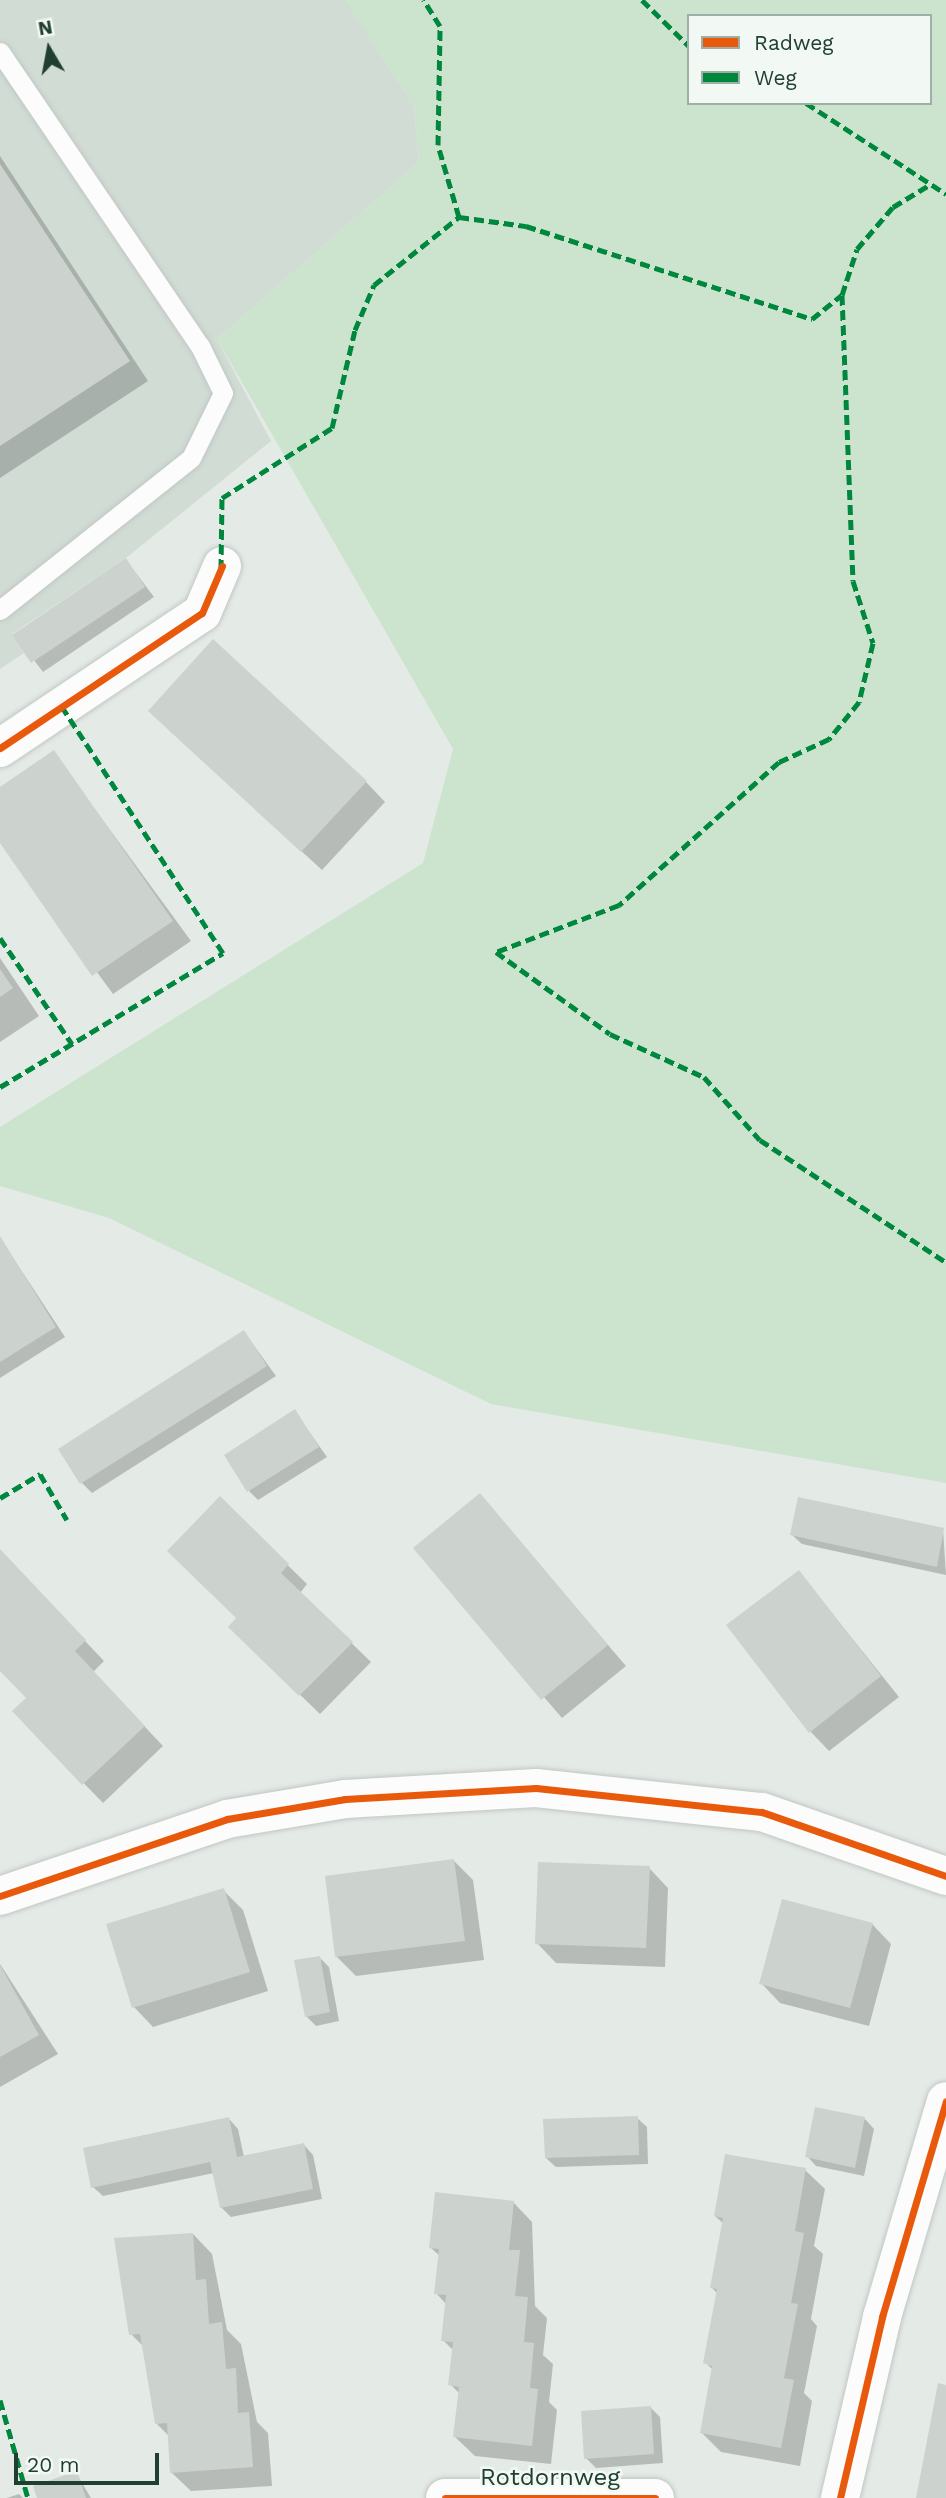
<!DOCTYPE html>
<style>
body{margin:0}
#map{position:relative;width:946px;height:2498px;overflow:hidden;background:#e4eae6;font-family:"Work Sans",sans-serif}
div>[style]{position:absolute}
.built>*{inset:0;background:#d1dcd5}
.green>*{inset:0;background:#cce4ce}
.shadow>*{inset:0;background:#0003}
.building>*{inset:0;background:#ccd3cf}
.roads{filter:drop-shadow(0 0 2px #c1c7c3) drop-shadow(0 0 2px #c1c7c3)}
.lane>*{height:19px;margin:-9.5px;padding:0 9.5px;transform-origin:9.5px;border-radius:9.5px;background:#fbfcfb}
.street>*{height:38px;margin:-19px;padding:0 19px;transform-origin:19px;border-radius:19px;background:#fbfcfb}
.quiet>*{height:5px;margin-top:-2.5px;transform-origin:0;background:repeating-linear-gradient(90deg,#00873e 0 10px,transparent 0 15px)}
.cycleway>*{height:7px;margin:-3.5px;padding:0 3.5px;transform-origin:3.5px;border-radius:3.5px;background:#e8590c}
span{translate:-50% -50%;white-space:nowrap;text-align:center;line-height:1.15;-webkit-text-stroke:5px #f2f9f4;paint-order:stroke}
.street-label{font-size:24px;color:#203f30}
.legend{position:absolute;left:687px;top:14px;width:245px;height:91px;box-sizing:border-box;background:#f2f9f4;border:2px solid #9eafa6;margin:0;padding:9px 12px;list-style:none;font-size:21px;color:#203f30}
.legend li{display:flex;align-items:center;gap:14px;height:35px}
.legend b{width:35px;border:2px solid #9eafa6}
.north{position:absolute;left:14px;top:14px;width:70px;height:70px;-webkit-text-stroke:5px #f2f9f4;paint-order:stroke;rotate:350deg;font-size:19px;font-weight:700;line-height:28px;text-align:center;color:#203f30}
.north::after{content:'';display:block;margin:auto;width:24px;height:32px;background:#203f30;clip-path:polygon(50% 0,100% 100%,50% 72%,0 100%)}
.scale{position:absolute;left:14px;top:2453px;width:145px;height:32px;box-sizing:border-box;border:4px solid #203f30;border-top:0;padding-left:9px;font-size:21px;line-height:24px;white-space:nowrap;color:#203f30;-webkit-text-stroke:5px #f2f9f4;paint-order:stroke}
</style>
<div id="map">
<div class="built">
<div style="clip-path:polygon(0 0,346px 0,414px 107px,419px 162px,217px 339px,271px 441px,126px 558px,12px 634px,24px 653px,0 669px)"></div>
</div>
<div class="green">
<div style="clip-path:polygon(evenodd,346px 0,946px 0,946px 1483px,491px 1404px,109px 1218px,0 1186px,0 1127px,423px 863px,453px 749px,217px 339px,419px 162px,414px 107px,346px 0,689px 16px,930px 16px,930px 103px,689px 103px,689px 16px)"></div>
</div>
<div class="shadow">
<div style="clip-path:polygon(0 156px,148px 381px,0 478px)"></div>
<div style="clip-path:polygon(126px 560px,154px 597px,43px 672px,15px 635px)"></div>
<div style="clip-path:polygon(169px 730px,366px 782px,385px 802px,322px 870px)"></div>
<div style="clip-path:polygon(53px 752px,191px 941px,113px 994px,0 840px,0 789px)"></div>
<div style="clip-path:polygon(0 958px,39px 1016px,0 1042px)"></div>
<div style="clip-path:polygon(0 1238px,65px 1337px,0 1378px)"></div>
<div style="clip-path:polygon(244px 1332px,276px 1376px,92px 1493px,82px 1483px,60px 1449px)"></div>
<div style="clip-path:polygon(295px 1412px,327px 1457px,258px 1500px,249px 1491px)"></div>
<div style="clip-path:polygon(480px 1496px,626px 1666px,562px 1718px,416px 1549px)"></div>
<div style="clip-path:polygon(220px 1499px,307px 1584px,300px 1593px,371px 1662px,320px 1714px,230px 1627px,238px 1618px)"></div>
<div style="clip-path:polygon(943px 1529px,946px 1575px,802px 1544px,792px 1535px)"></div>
<div style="clip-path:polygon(0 1551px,104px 1661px,93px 1672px,163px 1746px,103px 1803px,14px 1711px,28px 1698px,0 1668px)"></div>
<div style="clip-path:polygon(799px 1572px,899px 1697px,829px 1751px,810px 1731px)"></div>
<div style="clip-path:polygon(454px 1861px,473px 1880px,484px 1960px,356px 1976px,336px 1956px)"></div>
<div style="clip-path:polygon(649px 1868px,668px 1888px,665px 1967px,556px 1963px,537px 1943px)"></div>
<div style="clip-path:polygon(223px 1890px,243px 1910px,268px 1991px,153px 2027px,134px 2007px)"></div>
<div style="clip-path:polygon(872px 1924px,891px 1944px,869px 2026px,780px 2003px,761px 1983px)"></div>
<div style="clip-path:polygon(319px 1957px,329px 1967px,339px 2021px,316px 2026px,306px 2016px)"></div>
<div style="clip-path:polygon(0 1964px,58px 2054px,0 2087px)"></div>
<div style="clip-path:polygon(637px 2118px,647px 2127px,648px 2164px,556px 2167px,546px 2158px)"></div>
<div style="clip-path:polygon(229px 2119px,238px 2129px,244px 2157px,304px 2145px,313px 2155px,322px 2199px,231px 2217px,221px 2207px,214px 2173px,103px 2196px,93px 2187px)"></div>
<div style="clip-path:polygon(865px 2119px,874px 2129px,864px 2176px,816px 2166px,807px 2156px)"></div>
<div style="clip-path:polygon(805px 2170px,825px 2189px,814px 2246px,823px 2254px,811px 2319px,817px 2326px,804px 2393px,812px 2401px,800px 2466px,721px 2452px,702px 2433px,713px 2370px,705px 2362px,718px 2294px,712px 2288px,724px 2224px,715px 2216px)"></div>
<div style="clip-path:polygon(513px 2202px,532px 2222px,535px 2306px,547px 2318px,543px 2355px,553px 2364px,549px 2402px,557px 2410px,551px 2464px,475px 2456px,455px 2437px,460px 2394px,450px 2384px,454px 2351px,443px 2340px,446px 2304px,436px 2293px,440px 2256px,431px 2248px)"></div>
<div style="clip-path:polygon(193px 2234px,212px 2254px,227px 2330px,241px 2344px,257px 2422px,268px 2433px,272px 2486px,191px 2491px,171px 2472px,169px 2436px,157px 2424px,143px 2346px,131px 2334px)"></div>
<div style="clip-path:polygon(651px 2408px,660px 2417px,663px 2463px,596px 2468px,586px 2458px)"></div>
<div style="clip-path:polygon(76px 2473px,91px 2498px,39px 2498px)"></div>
<div style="clip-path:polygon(19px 2494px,23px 2498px,7px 2498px)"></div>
</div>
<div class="building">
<div style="clip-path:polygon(0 164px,130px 361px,0 446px)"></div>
<div style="clip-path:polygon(126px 558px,145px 587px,31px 663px,12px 635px)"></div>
<div style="clip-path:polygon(213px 639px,367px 781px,301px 852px,148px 711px)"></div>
<div style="clip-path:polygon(54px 750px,173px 921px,92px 976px,0 843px,0 787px)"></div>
<div style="clip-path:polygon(0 969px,13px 988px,0 997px)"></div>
<div style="clip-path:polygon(0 1236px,56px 1327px,0 1362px)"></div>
<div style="clip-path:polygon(244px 1330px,267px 1366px,80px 1484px,58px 1449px)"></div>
<div style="clip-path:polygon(295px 1409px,319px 1447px,247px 1492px,224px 1455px)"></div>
<div style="clip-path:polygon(480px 1493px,608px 1645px,541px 1700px,413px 1548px)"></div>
<div style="clip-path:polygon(220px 1496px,289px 1564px,281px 1573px,353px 1642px,299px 1696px,228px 1627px,236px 1618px,167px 1551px)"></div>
<div style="clip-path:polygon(798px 1497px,944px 1528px,937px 1567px,790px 1535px)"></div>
<div style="clip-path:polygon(0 1549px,86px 1640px,75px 1651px,145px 1726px,82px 1785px,12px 1711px,26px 1698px,0 1671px)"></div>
<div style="clip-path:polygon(799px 1570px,881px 1676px,809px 1733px,726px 1625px)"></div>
<div style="clip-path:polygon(454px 1859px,465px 1941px,335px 1957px,325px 1876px)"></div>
<div style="clip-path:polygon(538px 1862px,650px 1866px,646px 1948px,535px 1944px)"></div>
<div style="clip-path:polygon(224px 1888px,250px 1972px,132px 2008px,106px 1924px)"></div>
<div style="clip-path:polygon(782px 1899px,873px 1923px,850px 2008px,759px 1984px)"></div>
<div style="clip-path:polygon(320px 1956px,330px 2012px,305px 2017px,294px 1960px)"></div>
<div style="clip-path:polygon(0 1965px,39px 2035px,0 2057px)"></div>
<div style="clip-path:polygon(815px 2107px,865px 2117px,855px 2168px,805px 2157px)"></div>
<div style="clip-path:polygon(638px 2116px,639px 2155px,545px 2158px,543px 2119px)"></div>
<div style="clip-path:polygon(229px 2117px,237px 2157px,304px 2143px,313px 2189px,220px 2208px,210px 2162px,91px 2188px,83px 2148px)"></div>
<div style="clip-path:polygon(725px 2154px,806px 2168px,795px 2231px,804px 2233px,791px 2303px,798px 2304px,784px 2378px,794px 2380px,781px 2448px,700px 2433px,712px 2366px,703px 2363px,717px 2289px,710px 2288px,723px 2218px,714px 2216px)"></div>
<div style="clip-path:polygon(435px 2192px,514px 2201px,509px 2250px,520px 2250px,515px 2296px,528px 2297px,524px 2342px,534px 2343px,530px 2388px,538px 2389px,532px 2446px,453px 2437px,459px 2387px,448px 2385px,453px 2342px,441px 2341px,446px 2295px,434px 2294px,439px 2249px,429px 2248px)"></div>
<div style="clip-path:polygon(193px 2233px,196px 2280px,206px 2279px,209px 2324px,222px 2322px,226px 2369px,236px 2368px,238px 2413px,249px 2412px,253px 2467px,170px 2473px,167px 2423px,155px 2424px,140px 2334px,129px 2335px,114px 2238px)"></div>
<div style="clip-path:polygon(938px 2383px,946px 2385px,946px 2498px,916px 2498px)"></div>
<div style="clip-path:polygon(651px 2406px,654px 2454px,584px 2459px,581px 2411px)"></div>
<div style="clip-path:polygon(77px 2471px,86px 2498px,37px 2498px,33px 2486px)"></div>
</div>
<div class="roads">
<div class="lane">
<div style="left:0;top:52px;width:356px;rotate:55.8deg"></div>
<div style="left:200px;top:346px;width:52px;rotate:63.9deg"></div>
<div style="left:223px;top:393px;width:72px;rotate:116.2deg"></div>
<div style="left:191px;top:458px;width:244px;rotate:141.5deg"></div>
</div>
<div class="street">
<div style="left:0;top:748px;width:243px;rotate:-33.8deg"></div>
<div style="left:202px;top:613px;width:51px;rotate:-66.9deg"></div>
<div style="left:0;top:1896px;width:240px;rotate:-18.7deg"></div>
<div style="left:227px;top:1819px;width:120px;rotate:-9.6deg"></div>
<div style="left:345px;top:1799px;width:191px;rotate:-3.3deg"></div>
<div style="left:536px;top:1788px;width:227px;rotate:6.1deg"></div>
<div style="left:762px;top:1812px;width:195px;rotate:19.2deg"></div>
<div style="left:445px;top:2498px;width:210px"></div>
<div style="left:840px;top:2498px;width:186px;rotate:-76.9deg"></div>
<div style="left:882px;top:2317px;width:225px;rotate:-73.5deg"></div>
</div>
</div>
<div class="quiet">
<div style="left:642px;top:0;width:66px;rotate:44.4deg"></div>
<div style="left:806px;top:103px;width:167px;rotate:33deg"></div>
<div style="left:459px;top:217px;width:68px;rotate:7.7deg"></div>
<div style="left:526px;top:226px;width:301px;rotate:18deg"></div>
<div style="left:812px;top:319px;width:38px;rotate:-39deg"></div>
<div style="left:842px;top:295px;width:48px;rotate:-71.9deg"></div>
<div style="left:857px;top:249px;width:55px;rotate:-49.4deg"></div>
<div style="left:893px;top:207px;width:44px;rotate:-31.2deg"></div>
<div style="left:842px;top:295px;width:286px;rotate:87.8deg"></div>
<div style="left:853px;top:581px;width:65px;rotate:72.1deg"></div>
<div style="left:873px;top:643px;width:61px;rotate:103.3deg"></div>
<div style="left:859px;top:702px;width:48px;rotate:129deg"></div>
<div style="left:829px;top:739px;width:55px;rotate:155.3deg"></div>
<div style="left:779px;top:762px;width:215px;rotate:138.2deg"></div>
<div style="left:619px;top:905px;width:132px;rotate:159.1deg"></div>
<div style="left:496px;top:952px;width:140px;rotate:35.7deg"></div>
<div style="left:610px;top:1034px;width:103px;rotate:24.6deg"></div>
<div style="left:704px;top:1077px;width:84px;rotate:48.4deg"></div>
<div style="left:760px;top:1140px;width:222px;rotate:33.3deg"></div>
<div style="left:221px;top:569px;width:71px;rotate:-89.2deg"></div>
<div style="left:222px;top:498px;width:130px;rotate:-32.5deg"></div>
<div style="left:332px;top:428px;width:101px;rotate:-76.8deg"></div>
<div style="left:355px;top:330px;width:49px;rotate:-67.1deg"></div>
<div style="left:374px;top:285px;width:109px;rotate:-38.7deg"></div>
<div style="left:459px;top:217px;width:75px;rotate:-106.3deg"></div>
<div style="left:438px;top:145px;width:119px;rotate:-89deg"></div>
<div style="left:440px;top:26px;width:31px;rotate:-122deg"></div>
<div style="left:0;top:938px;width:128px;rotate:55.8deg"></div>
<div style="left:0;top:1087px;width:260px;rotate:-31deg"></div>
<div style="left:223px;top:953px;width:294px;rotate:-123.2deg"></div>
<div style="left:0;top:1498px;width:47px;rotate:-31deg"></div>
<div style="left:40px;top:1474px;width:53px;rotate:59.6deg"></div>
<div style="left:0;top:2400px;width:102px;rotate:74.1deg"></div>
</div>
<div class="cycleway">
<div style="left:0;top:748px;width:243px;rotate:-33.8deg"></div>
<div style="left:202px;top:613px;width:51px;rotate:-66.9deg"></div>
<div style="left:0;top:1896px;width:240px;rotate:-18.7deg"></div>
<div style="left:227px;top:1819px;width:120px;rotate:-9.6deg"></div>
<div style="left:345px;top:1799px;width:191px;rotate:-3.3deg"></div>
<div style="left:536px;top:1788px;width:227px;rotate:6.1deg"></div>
<div style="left:762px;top:1812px;width:195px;rotate:19.2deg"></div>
<div style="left:445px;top:2498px;width:210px"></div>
<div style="left:840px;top:2498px;width:186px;rotate:-76.9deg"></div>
<div style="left:882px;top:2317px;width:225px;rotate:-73.5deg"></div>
</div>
<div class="street-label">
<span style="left:550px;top:2478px">Rotdornweg</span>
</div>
<ul class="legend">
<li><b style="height:9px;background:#e8590c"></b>Radweg</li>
<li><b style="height:9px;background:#00873e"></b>Weg</li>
</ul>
<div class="north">N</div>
<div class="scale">20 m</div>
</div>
